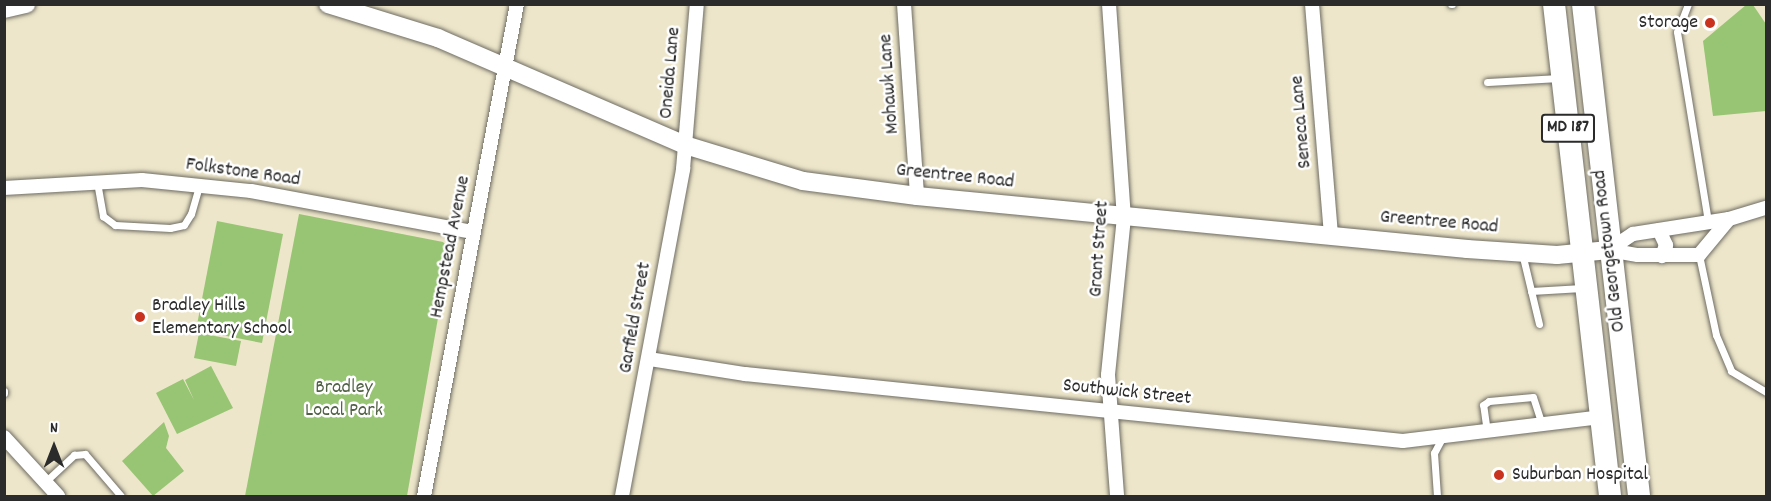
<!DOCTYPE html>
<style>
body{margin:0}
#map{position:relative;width:1771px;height:501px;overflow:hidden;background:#ede6ca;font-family:Dekko,sans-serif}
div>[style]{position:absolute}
.green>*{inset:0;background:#97c573}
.roads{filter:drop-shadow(0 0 2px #6f6c63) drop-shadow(0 0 2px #6f6c63)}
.service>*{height:7px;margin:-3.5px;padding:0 3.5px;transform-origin:3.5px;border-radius:3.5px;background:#fff}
.minor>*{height:14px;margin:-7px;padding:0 7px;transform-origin:7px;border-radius:7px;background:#fff}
.tertiary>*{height:18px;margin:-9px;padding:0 9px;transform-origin:9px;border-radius:9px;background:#fff}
.primary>*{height:22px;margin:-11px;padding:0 11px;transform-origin:11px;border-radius:11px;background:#fff}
.dots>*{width:16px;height:16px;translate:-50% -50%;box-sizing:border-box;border:3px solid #fff;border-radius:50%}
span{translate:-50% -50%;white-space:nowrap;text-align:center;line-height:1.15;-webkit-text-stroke:5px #fff;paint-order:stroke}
.shield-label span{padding:2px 4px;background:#fff;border:2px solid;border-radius:4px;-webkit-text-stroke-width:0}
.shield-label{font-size:18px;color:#2b2b2b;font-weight:700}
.poi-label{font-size:20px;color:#2b2b2b}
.right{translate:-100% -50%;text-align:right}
.left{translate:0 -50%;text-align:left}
.street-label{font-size:20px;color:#2b2b2b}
.park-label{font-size:20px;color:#516144}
.frame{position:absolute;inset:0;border:6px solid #2b2b2b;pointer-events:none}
.north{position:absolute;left:24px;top:417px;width:60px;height:60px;-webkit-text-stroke:4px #fff;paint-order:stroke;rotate:0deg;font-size:16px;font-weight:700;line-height:24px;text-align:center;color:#2b2b2b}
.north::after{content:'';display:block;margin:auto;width:21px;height:27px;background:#2b2b2b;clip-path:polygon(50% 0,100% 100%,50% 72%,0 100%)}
</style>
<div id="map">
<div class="green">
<div style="clip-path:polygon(1746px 5px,1753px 5px,1766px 24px,1766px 111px,1713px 116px,1703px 41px)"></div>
<div style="clip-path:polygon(299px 214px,443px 242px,450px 249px,407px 496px,245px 496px)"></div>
<div style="clip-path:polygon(217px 221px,283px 234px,262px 343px,196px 330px)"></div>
<div style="clip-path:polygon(199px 333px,241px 341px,236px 366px,194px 358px)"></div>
<div style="clip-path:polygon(211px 366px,233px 408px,177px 434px,156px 393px,183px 379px,194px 400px,185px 380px)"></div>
<div style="clip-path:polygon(164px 422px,169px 436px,166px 448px,184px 471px,153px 496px,122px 461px)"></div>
</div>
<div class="roads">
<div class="service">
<div style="left:1451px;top:4px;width:1px"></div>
<div style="left:1688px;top:4px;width:30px;rotate:111deg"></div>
<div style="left:1677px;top:32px;width:193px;rotate:80.7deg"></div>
<div style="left:1487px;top:82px;width:73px;rotate:-3.1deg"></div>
<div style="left:97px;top:182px;width:35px;rotate:80deg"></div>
<div style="left:103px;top:216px;width:15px;rotate:37deg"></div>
<div style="left:115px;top:225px;width:55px;rotate:3.1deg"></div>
<div style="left:170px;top:228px;width:14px;rotate:-12deg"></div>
<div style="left:184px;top:225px;width:13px;rotate:-58deg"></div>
<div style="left:191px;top:214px;width:29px;rotate:-74deg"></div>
<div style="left:1522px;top:253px;width:73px;rotate:76.5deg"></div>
<div style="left:1699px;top:255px;width:82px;rotate:78deg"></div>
<div style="left:1716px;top:335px;width:39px;rotate:67deg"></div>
<div style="left:1731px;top:371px;width:41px;rotate:31deg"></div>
<div style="left:1531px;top:291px;width:51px;rotate:-3.4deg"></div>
<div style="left:4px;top:391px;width:2px;rotate:90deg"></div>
<div style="left:1487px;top:432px;width:27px;rotate:-98deg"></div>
<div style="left:1483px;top:405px;width:7px;rotate:-34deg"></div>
<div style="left:1489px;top:401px;width:44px;rotate:-5.2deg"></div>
<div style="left:1533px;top:397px;width:29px;rotate:72deg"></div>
<div style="left:45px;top:482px;width:40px;rotate:-43deg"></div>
<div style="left:74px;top:455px;width:11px;rotate:-5deg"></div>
<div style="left:85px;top:454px;width:55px;rotate:49.4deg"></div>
<div style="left:1437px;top:496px;width:43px;rotate:-94deg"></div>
<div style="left:1434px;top:453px;width:17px;rotate:-62deg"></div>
</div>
<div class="minor">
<div style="left:904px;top:4px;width:192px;rotate:86.1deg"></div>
<div style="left:1109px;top:4px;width:214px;rotate:86deg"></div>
<div style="left:1124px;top:217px;width:159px;rotate:95.8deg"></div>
<div style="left:1108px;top:375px;width:121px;rotate:85.7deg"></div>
<div style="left:1312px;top:4px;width:233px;rotate:85.3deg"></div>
<div style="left:4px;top:188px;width:138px;rotate:-3.3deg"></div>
<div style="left:142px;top:180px;width:110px;rotate:5.8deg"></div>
<div style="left:251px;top:191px;width:226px;rotate:10.5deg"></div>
<div style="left:1659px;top:230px;width:17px;rotate:65deg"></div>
<div style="left:1666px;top:245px;width:12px;rotate:110deg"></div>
<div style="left:1609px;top:250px;width:29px;rotate:-34deg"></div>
<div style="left:1633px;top:234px;width:97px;rotate:-8.9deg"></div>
<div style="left:1729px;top:219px;width:39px;rotate:-17deg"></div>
<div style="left:1609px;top:250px;width:29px;rotate:10deg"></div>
<div style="left:1638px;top:255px;width:61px"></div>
<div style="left:1699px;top:255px;width:47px;rotate:-50.2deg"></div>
<div style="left:649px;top:359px;width:97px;rotate:8.9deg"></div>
<div style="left:745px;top:374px;width:661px;rotate:5.81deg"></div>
<div style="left:1403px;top:441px;width:199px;rotate:-6.9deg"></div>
<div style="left:4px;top:437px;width:80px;rotate:47.5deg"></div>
<div style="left:424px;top:496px;width:501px;rotate:-79.3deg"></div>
<div style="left:622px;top:496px;width:333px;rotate:-79.4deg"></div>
<div style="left:683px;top:169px;width:166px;rotate:-85.2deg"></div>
</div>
<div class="tertiary">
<div style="left:328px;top:4px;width:115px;rotate:17.2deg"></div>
<div style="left:438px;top:38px;width:269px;rotate:23.4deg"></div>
<div style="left:685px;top:145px;width:123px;rotate:17deg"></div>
<div style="left:803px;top:181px;width:115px;rotate:7.5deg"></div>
<div style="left:917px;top:196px;width:553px;rotate:5.5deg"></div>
<div style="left:1467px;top:249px;width:90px;rotate:3.8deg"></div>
<div style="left:1557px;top:255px;width:52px;rotate:-5.5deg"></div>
<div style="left:4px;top:9px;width:23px;rotate:-13deg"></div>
</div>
<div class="primary">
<div style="left:1554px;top:4px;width:495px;rotate:83.5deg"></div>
<div style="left:1583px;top:4px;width:495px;rotate:83.5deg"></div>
</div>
</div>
<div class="dots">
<div style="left:1710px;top:23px;background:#c8321e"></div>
<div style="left:140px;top:317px;background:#c8321e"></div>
<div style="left:1499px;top:475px;background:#c8321e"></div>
</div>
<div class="shield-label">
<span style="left:1568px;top:128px">MD 187</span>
</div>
<div class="poi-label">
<span class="right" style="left:1698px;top:23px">Storage</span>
<span class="left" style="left:152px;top:318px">Bradley Hills<br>Elementary School</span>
<span class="left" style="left:1512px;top:475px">Suburban Hospital</span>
</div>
<div class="street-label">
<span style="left:671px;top:73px;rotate:-85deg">Oneida Lane</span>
<span style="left:890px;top:84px;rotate:-94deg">Mohawk Lane</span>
<span style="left:1302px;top:122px;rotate:-95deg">Seneca Lane</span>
<span style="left:243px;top:173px;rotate:8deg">Folkstone Road</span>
<span style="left:955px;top:177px;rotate:6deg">Greentree Road</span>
<span style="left:1439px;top:223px;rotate:5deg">Greentree Road</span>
<span style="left:451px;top:247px;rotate:-79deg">Hempstead Avenue</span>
<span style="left:1100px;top:249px;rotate:-86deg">Grant Street</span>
<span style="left:1610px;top:251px;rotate:-97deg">Old Georgetown Road</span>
<span style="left:636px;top:318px;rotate:-80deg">Garfield Street</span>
<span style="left:1127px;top:393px;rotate:6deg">Southwick Street</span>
</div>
<div class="park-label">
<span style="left:344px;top:400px">Bradley<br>Local Park</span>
</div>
<div class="frame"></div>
<div class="north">N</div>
</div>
